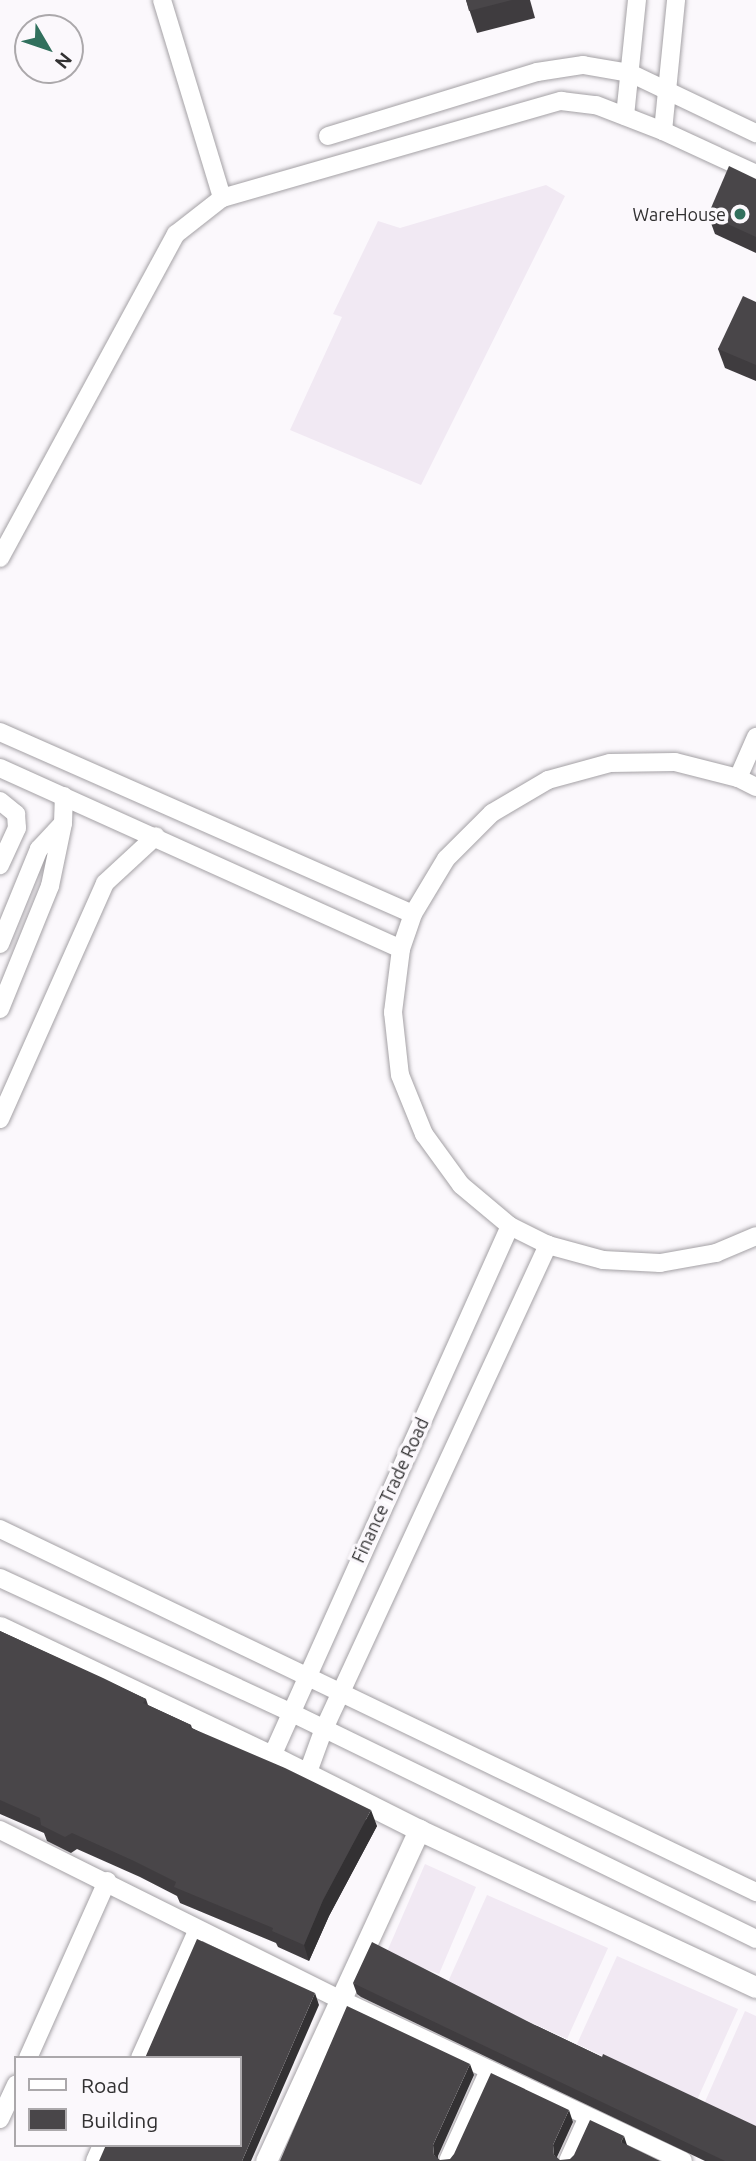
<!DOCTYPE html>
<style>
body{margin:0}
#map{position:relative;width:756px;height:2161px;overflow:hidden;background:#fbf8fc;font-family:Ubuntu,sans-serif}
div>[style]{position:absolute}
.built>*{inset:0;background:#f1e9f3}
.roads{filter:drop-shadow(0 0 2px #a4a1a5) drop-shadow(0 0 2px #a4a1a5)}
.minor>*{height:18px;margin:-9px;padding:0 9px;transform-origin:9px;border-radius:9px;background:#fff}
.tertiary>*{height:21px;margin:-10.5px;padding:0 10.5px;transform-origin:10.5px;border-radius:10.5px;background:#fff}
.wall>*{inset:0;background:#3f3c3f}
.shaded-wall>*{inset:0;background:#333133}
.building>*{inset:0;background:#494649}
.dots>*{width:19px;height:19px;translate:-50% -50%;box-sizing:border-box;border:4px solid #fbf8fc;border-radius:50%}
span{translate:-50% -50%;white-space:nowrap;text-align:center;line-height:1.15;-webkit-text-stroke:7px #fbf8fc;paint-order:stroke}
.poi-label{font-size:18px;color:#323132}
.right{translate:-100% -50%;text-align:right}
.street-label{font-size:18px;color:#323132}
.legend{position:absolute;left:14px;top:2056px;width:228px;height:91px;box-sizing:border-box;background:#fbf8fc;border:2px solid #aba8ab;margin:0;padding:9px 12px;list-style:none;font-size:21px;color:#323132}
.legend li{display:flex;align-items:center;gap:14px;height:35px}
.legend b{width:35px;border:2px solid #aba8ab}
.north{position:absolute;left:14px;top:14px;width:70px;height:70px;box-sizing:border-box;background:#fbf8fc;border:2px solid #aba8ab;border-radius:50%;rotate:129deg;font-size:19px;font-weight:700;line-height:28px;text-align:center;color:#323132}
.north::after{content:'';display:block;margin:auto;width:24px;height:32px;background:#31705d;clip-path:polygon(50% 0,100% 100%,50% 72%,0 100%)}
</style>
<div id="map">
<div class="built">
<div style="clip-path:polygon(546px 185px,565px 196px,421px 485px,290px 430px,342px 317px,333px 314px,378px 221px,400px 228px)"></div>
<div style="clip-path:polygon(425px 1864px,476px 1887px,439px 1974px,386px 1954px)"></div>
<div style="clip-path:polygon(487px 1895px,608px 1948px,567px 2039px,447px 1984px)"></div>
<div style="clip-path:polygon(617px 1956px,738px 2009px,697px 2100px,577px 2044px)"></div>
<div style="clip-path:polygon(745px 2011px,756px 2016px,756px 2129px,704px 2104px)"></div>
</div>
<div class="roads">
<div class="minor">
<div style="left:162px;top:0;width:207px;rotate:73.1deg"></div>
<div style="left:625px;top:116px;width:117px;rotate:-84.1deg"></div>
<div style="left:663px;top:131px;width:132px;rotate:-84.3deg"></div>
<div style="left:328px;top:136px;width:219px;rotate:-17deg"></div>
<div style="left:537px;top:72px;width:47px;rotate:-8.7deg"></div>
<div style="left:583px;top:65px;width:48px;rotate:9.7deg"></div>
<div style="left:630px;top:73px;width:140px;rotate:25.5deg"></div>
<div style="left:0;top:558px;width:369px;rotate:-61.5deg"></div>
<div style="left:176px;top:234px;width:58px;rotate:-38deg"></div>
<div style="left:222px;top:198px;width:353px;rotate:-16deg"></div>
<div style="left:561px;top:101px;width:35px;rotate:7deg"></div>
<div style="left:596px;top:105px;width:72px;rotate:21.2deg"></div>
<div style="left:663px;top:131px;width:102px;rotate:24.8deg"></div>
<div style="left:0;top:732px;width:451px;rotate:23.8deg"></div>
<div style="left:0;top:768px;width:440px;rotate:24.3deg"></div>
<div style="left:738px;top:778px;width:45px;rotate:-66.3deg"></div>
<div style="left:756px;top:787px;width:20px;rotate:-153deg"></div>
<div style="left:738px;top:778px;width:65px;rotate:-165.7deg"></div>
<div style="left:675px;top:762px;width:65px;rotate:179.1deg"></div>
<div style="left:610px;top:763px;width:64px;rotate:164.7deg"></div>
<div style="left:548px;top:780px;width:65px;rotate:149.5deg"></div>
<div style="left:492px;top:813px;width:65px;rotate:135deg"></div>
<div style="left:446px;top:859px;width:64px;rotate:121deg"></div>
<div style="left:413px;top:914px;width:37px;rotate:109deg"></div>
<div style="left:401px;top:949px;width:64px;rotate:97.2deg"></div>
<div style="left:393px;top:1012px;width:63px;rotate:83.7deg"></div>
<div style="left:400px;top:1075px;width:64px;rotate:67.9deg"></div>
<div style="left:424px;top:1134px;width:63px;rotate:54deg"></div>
<div style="left:461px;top:1185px;width:64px;rotate:39.9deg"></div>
<div style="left:510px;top:1226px;width:42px;rotate:26.6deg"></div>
<div style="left:548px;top:1245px;width:57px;rotate:15.3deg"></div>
<div style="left:603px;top:1260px;width:57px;rotate:3deg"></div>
<div style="left:660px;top:1263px;width:57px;rotate:-10.1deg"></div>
<div style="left:716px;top:1253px;width:43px;rotate:-23deg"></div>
<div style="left:0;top:801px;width:21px;rotate:39deg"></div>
<div style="left:16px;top:814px;width:14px;rotate:86deg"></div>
<div style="left:17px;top:828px;width:41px;rotate:114.7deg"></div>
<div style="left:0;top:944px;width:103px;rotate:-67.7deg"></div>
<div style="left:39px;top:849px;width:35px;rotate:-47deg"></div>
<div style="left:0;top:1009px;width:133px;rotate:-67.9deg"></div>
<div style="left:50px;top:886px;width:64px;rotate:-78.3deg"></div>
<div style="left:63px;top:823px;width:27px;rotate:-88deg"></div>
<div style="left:0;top:1119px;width:258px;rotate:-66deg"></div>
<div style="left:105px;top:883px;width:69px;rotate:-42.7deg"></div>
<div style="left:0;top:1529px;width:839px;rotate:25.65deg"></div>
<div style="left:0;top:1578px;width:319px;rotate:24.8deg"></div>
<div style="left:290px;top:1712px;width:518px;rotate:25.97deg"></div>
<div style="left:272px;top:1756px;width:581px;rotate:-65.82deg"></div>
<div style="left:307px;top:1775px;width:47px;rotate:-70deg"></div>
<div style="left:323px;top:1731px;width:536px;rotate:-65.16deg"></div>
<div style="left:0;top:1830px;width:379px;rotate:26.5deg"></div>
<div style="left:339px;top:1999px;width:380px;rotate:25.2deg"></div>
<div style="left:28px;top:2058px;width:194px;rotate:-65.9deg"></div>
<div style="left:140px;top:2058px;width:141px;rotate:-65.8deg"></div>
<div style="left:0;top:2119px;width:38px;rotate:-65deg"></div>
<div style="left:95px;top:2161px;width:17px;rotate:-66deg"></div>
<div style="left:448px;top:2161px;width:100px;rotate:-65.7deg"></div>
<div style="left:568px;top:2161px;width:48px;rotate:-65.6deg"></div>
</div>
<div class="tertiary">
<div style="left:0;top:1627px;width:301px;rotate:25.4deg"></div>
<div style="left:272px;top:1756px;width:165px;rotate:26.7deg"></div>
<div style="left:419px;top:1830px;width:372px;rotate:25deg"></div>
<div style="left:266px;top:2161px;width:365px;rotate:-65.2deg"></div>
</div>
</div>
<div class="wall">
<div style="clip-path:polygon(466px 0,530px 0,535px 18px,477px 33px)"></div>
<div style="clip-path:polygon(756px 179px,756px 253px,715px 234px,708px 215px)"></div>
<div style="clip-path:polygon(756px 302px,756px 381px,725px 368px,718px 349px)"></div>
<div style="clip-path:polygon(0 1631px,146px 1699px,148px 1705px,191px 1725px,192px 1728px,377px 1826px,329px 1916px,309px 1961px,278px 1947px,276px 1943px,180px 1903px,177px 1896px,140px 1877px,77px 1849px,71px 1853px,47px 1841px,44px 1833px,0 1814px)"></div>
<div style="clip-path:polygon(353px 1983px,537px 2026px,602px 2057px,756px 2161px,705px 2161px,361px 1997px,357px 1994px)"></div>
</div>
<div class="shaded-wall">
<div style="clip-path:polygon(371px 1810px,377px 1826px,329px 1916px,309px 1961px,304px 1945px,323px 1900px)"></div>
<div style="clip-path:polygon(315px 1993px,319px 2005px,251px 2161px,242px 2161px)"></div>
<div style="clip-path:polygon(470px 2064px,474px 2075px,438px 2156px,438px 2161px,434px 2155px,433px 2145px)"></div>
<div style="clip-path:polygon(569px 2110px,573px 2122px,557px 2157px,558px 2161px,554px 2155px,553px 2145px)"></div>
<div style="clip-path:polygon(624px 2136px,628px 2148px,621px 2142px)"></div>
</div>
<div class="building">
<div style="clip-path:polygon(466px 0,512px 0,469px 11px)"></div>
<div style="clip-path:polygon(729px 166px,756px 179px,756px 237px,708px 215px)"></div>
<div style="clip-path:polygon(743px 296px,756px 302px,756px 365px,718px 349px)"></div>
<div style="clip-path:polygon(0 1631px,103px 1678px,146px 1699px,143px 1703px,191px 1725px,189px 1727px,285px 1768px,371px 1810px,323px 1900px,304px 1945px,272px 1931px,273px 1928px,174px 1887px,176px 1882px,134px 1861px,72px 1833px,65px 1837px,41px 1825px,40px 1818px,0 1800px)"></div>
<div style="clip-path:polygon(197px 1939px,315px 1993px,242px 2161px,99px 2161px,106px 2145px,240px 2145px,240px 2058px,145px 2058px)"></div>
<div style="clip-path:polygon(372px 1942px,537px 2026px,602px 2057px,603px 2054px,756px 2126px,756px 2161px,725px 2161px,357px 1985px,353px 1983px)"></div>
<div style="clip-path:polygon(347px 2006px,470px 2064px,433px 2145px,434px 2155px,440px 2160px,450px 2159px,454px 2154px,491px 2073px,569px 2110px,553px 2145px,554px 2155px,560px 2160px,570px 2159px,574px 2155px,590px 2120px,624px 2136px,621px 2142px,660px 2161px,280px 2161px)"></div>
</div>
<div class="dots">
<div style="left:740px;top:214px;background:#31705d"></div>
</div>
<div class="poi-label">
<span class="right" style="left:726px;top:214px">WareHouse</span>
</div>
<div class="street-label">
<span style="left:390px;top:1490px;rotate:-65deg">Finance Trade Road</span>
</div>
<ul class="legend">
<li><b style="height:9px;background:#fff"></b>Road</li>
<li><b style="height:19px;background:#494649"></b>Building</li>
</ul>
<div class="north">N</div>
</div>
